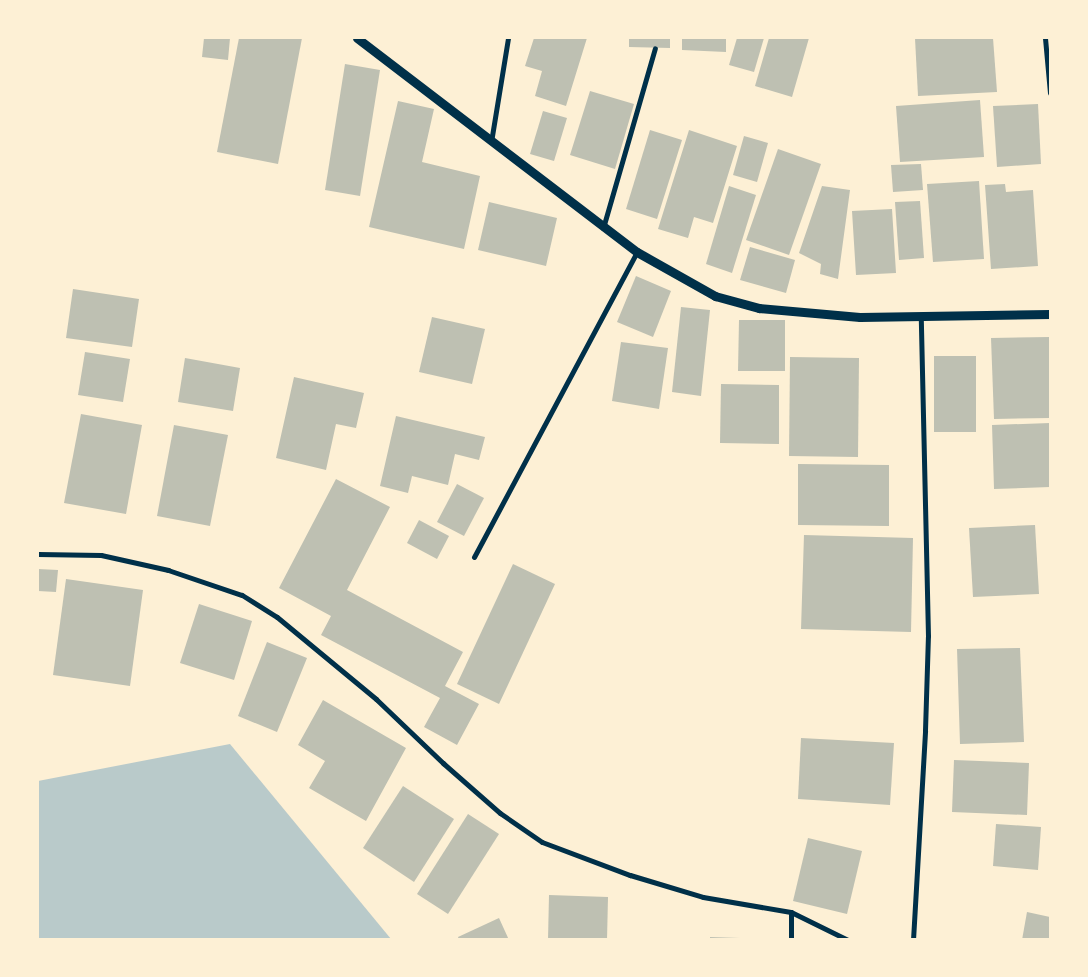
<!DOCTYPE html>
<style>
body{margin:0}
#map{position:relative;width:1088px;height:977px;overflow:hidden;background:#fdf0d5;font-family:"IBM Plex Sans",sans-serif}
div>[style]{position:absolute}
.green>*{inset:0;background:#b9caca}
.building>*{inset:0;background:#bec0b2}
.minor>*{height:5px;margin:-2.5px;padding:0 2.5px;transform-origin:2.5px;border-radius:2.5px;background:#003049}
.tertiary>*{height:9px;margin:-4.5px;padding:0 4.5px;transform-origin:4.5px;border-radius:4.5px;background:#003049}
span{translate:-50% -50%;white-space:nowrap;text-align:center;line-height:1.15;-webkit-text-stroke:4px #fdf0d5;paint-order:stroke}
.frame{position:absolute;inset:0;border:39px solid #fdf0d5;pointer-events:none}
</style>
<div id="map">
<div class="green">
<div style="clip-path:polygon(230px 744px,391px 939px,38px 939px,38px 781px)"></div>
</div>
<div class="building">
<div style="clip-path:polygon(204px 38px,230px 38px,228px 60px,202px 57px)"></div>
<div style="clip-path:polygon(239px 38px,302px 38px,278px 164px,217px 152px)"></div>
<div style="clip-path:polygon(534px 38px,587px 38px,566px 106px,535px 96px,542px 71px,525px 66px)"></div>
<div style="clip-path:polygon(629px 38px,670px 38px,670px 48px,629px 47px)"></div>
<div style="clip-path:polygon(682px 38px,726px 38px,726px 52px,682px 50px)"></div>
<div style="clip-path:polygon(737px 38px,764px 38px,754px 72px,729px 65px)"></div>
<div style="clip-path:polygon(769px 38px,809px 38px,792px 97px,755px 86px)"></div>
<div style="clip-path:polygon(915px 38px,993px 38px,997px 92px,918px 96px)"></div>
<div style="clip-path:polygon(345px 64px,380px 70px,360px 196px,325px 190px)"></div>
<div style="clip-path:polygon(590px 91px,634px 104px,615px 169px,570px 155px)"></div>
<div style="clip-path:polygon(980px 100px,984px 157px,900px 162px,896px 106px)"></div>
<div style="clip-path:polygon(398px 101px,434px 109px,422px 162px,480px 176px,464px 249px,369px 227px)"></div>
<div style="clip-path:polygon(1038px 104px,1041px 164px,997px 167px,993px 106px)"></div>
<div style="clip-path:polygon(543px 111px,567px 118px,554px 161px,530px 154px)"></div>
<div style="clip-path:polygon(650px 130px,682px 140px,657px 219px,626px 209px)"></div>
<div style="clip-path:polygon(689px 130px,737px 146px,713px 223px,694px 217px,688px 238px,658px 229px)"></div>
<div style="clip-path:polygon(744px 136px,768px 143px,757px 182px,733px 175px)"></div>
<div style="clip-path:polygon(778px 149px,821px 164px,789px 255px,746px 240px)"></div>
<div style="clip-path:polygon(921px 164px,923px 190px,893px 192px,891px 165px)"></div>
<div style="clip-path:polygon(979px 181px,984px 259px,933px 262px,927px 184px)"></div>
<div style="clip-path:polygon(1005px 184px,1006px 192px,1033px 190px,1038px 266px,991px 269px,985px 185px)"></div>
<div style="clip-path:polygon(729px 186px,756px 195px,732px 273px,706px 264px)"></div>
<div style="clip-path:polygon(822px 186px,850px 190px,838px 279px,820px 274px,821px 264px,799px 253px)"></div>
<div style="clip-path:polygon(920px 201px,924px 258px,899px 260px,895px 202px)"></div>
<div style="clip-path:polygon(489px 202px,557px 218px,546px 266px,478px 250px)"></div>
<div style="clip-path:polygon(892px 209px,896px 273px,856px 275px,852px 211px)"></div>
<div style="clip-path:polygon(750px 247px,795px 260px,786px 293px,740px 280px)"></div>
<div style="clip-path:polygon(636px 276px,671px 291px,653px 337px,617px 322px)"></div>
<div style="clip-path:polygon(73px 289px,139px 299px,132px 347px,66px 338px)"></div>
<div style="clip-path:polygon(681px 307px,710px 310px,701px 396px,672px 392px)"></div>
<div style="clip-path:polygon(432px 317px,485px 329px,472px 384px,419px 372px)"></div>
<div style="clip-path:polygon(739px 320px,785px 320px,785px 371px,738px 371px)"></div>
<div style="clip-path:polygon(1050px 337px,1050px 418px,994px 419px,991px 338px)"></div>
<div style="clip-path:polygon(621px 342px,668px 348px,659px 409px,612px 401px)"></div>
<div style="clip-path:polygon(85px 352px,130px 359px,123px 402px,78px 395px)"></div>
<div style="clip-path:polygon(934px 356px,976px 356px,976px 432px,934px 432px)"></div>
<div style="clip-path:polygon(790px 357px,859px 358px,858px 457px,789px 456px)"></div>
<div style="clip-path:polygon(185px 358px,240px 368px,233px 411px,178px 402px)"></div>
<div style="clip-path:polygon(294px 377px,364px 393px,356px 428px,336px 424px,326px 470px,276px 458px)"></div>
<div style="clip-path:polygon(721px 384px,779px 385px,779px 444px,720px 443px)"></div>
<div style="clip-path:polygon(81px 414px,142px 425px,126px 514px,64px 503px)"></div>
<div style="clip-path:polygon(396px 416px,485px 437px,479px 460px,455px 454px,448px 485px,412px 476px,408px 493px,380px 486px)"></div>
<div style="clip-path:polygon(1050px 423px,1050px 487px,994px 489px,992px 425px)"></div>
<div style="clip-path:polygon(174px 425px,228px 435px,210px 526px,157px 516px)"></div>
<div style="clip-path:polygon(798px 464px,889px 465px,889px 526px,798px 525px)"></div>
<div style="clip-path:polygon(336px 479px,390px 507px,347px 590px,463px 652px,445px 686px,479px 704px,457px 745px,424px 727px,440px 698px,321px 635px,331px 616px,279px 588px)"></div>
<div style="clip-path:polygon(457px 484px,484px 498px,464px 536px,437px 522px)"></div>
<div style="clip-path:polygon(419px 520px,449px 536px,437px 559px,407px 543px)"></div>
<div style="clip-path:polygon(1035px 525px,1039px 594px,973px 597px,969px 528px)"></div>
<div style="clip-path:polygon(804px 535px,913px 538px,911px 632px,801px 629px)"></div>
<div style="clip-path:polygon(513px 564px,555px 584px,499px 704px,457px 684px)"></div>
<div style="clip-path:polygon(38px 569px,58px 570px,56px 592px,38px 591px)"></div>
<div style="clip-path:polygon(66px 579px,143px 590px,130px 686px,53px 675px)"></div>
<div style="clip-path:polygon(199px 604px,252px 621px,234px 680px,180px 663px)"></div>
<div style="clip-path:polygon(267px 642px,307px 658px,277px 732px,238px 716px)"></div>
<div style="clip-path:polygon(1020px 648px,1024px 742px,960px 744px,957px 649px)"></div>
<div style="clip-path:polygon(323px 700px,406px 748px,366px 821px,309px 788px,325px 761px,298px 745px)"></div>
<div style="clip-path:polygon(801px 738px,894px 743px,890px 805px,798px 799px)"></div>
<div style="clip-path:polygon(954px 760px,1029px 763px,1027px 815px,952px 812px)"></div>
<div style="clip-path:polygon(403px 786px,454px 819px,414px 882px,363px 848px)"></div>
<div style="clip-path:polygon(468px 814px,499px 834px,448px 914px,417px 894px)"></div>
<div style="clip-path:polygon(996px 824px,1041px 827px,1038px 870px,993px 866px)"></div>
<div style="clip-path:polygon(808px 838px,862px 851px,847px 914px,793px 901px)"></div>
<div style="clip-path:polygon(549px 895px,608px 897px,607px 940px,548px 940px)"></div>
<div style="clip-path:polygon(1027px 912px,1050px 917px,1050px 940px,1022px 940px)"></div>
<div style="clip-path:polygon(499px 918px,509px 940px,459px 940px,458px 937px)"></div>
<div style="clip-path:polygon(710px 937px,740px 938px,740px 940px,710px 940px)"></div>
</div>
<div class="minor">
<div style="left:1045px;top:38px;width:55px;rotate:84.8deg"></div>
<div style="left:491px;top:142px;width:105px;rotate:-80.7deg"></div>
<div style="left:603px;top:228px;width:187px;rotate:-73.9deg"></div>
<div style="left:38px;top:554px;width:63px;rotate:0.9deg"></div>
<div style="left:101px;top:555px;width:69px;rotate:12.6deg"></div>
<div style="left:168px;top:570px;width:78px;rotate:18.7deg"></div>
<div style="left:242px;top:595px;width:41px;rotate:32.2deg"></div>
<div style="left:277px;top:617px;width:129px;rotate:39.6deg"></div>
<div style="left:376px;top:699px;width:93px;rotate:43.7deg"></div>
<div style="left:443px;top:763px;width:76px;rotate:41.3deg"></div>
<div style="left:500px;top:813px;width:51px;rotate:34.6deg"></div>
<div style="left:542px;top:842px;width:94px;rotate:20.6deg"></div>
<div style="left:630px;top:875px;width:76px;rotate:16.8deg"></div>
<div style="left:703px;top:897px;width:89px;rotate:9.7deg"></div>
<div style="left:791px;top:912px;width:64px;rotate:26.2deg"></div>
<div style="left:474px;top:557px;width:346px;rotate:-61.9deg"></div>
<div style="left:791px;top:940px;width:28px;rotate:-90deg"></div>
<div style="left:913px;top:940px;width:210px;rotate:-86.7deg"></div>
<div style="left:925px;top:730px;width:94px;rotate:-88.2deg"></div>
<div style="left:928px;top:636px;width:320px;rotate:-91.3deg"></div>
</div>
<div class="tertiary">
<div style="left:357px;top:38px;width:352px;rotate:37.4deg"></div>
<div style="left:637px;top:252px;width:90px;rotate:29.4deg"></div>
<div style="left:715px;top:296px;width:46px;rotate:15.3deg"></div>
<div style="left:759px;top:308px;width:101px;rotate:5.1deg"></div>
<div style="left:860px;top:317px;width:190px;rotate:-0.9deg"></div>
</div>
<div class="frame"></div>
</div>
